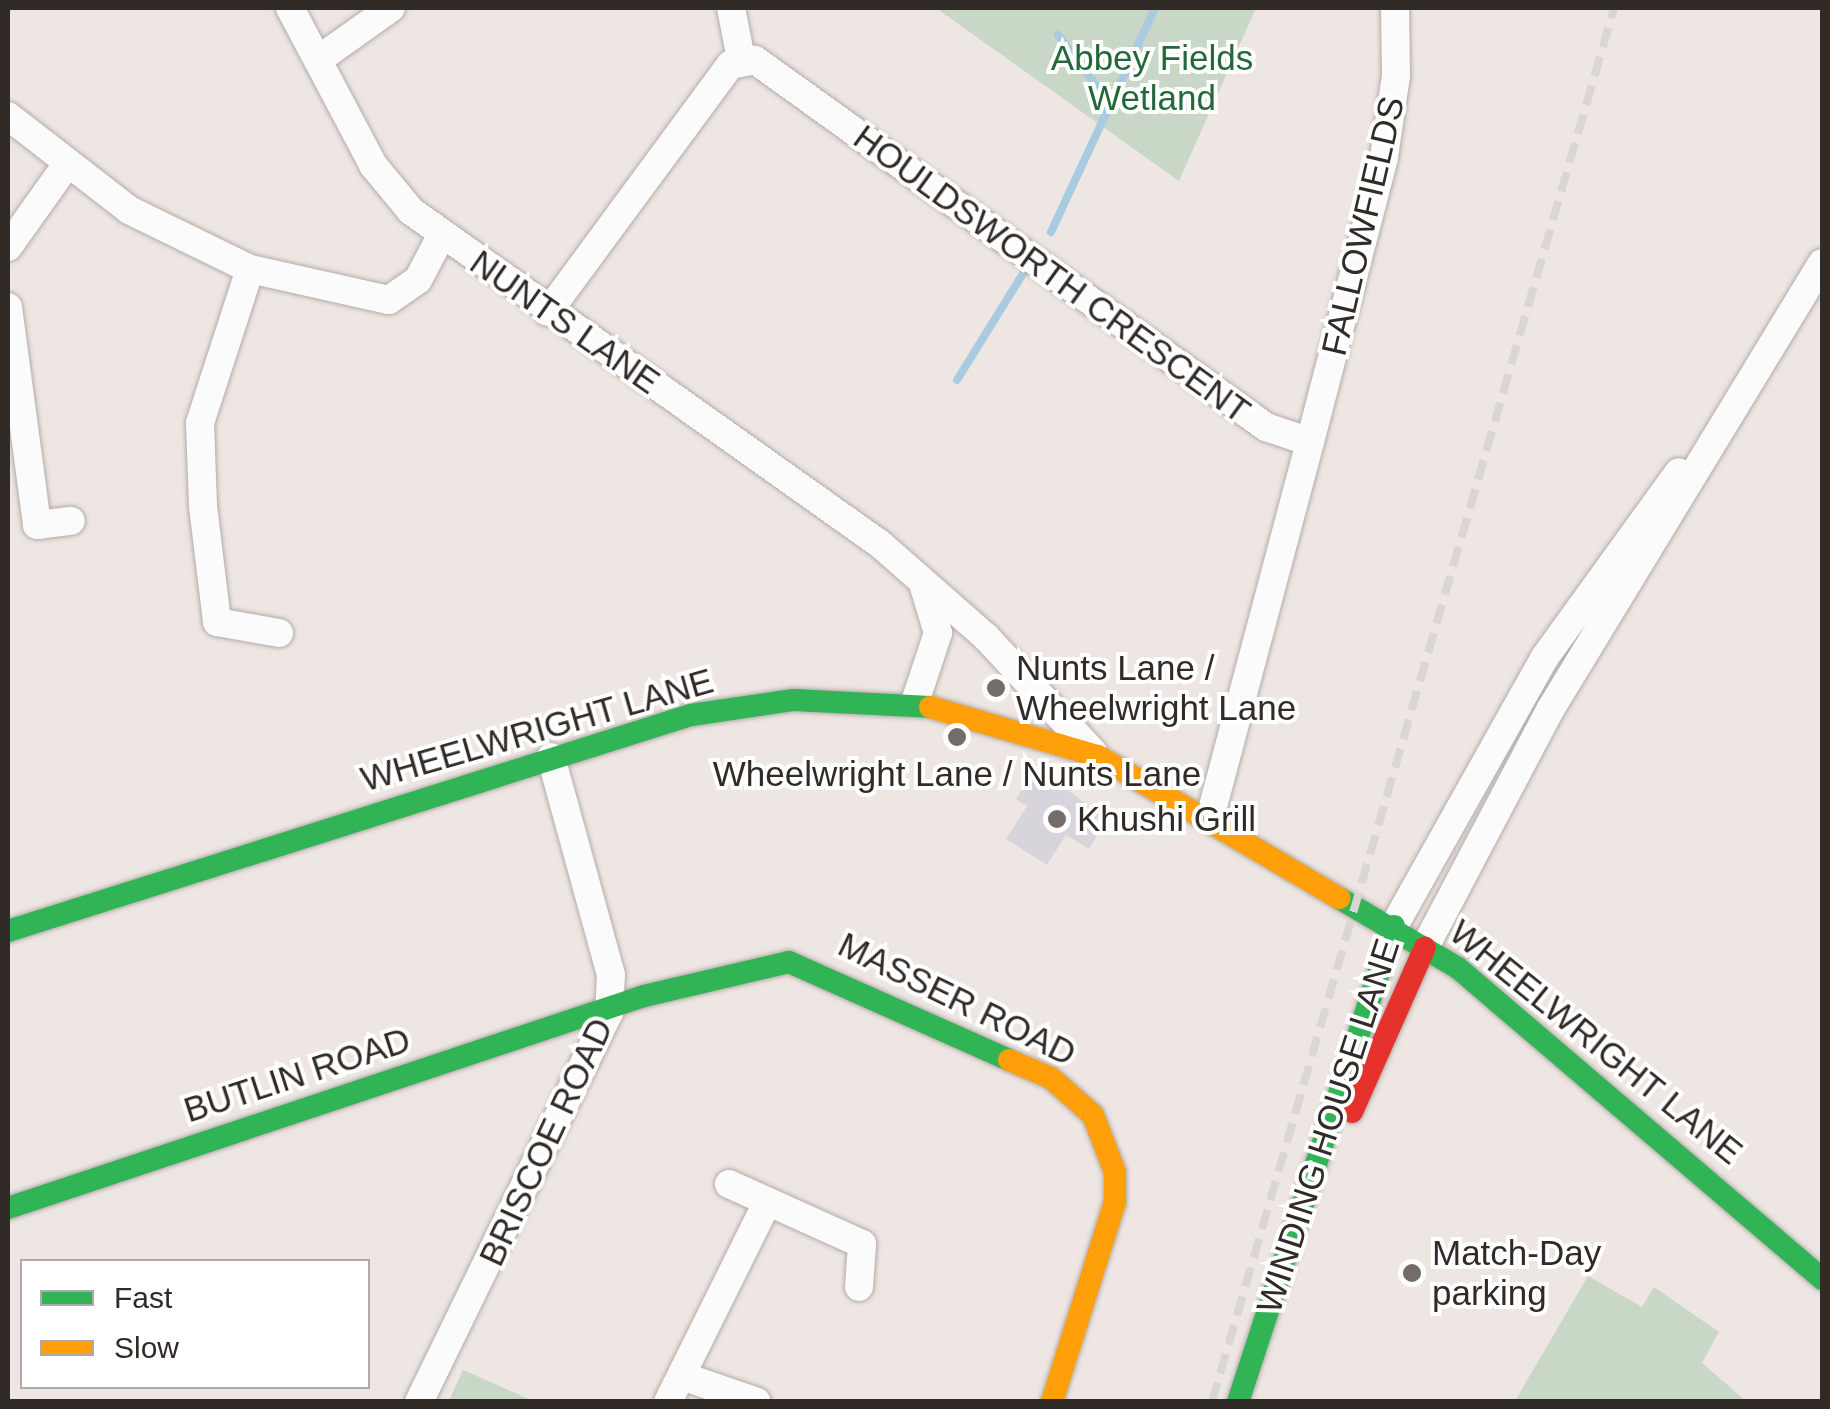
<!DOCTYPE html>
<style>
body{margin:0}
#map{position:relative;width:1830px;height:1409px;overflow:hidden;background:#eee6e2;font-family:Arial,sans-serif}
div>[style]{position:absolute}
.green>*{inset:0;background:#c9d7c6}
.stream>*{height:8px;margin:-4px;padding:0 4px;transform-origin:4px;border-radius:4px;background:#a9cbe1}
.building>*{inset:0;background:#d7d4dc}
.roads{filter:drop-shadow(0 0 2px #b2aca9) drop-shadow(0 0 2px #b2aca9)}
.street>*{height:28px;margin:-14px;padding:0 14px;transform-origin:14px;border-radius:14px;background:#fcfbfb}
.fast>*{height:22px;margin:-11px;padding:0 11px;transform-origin:11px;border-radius:11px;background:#30b455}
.slow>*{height:22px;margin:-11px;padding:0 11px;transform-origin:11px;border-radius:11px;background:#ff9f0a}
.jam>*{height:22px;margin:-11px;padding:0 11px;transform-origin:11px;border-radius:11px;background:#e5322d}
.rail>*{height:8px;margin-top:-4px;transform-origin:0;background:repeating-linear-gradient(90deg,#d9d6d4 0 20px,transparent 0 30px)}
.dots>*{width:28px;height:28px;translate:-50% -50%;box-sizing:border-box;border:5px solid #fff;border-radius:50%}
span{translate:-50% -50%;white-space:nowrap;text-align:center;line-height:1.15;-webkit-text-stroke:8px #fff;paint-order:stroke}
.park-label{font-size:35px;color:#246738}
.street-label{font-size:35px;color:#312b28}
.poi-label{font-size:35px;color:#312b28}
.left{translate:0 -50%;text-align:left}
.frame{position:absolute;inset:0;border:10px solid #312b28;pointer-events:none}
.legend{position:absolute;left:20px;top:1259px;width:350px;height:130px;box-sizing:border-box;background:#fff;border:2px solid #adaaa9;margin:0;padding:12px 18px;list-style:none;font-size:30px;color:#312b28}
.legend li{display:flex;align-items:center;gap:20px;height:50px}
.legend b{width:50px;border:2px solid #adaaa9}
</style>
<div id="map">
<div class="green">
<div style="clip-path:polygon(936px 8px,1256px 8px,1179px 181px)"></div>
<div style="clip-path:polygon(1588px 1276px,1642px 1307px,1654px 1287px,1719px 1332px,1702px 1363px,1746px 1401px,1515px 1401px)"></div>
<div style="clip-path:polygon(463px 1370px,533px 1401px,449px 1401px)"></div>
</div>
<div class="stream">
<div style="left:1058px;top:35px;width:88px;rotate:52.9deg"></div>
<div style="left:1051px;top:232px;width:247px;rotate:-65.1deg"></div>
<div style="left:957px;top:380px;width:127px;rotate:-58.2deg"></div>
</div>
<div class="building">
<div style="clip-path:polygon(1036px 766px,1099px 814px,1093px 824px,1101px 829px,1089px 849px,1066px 835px,1047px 865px,1006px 839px,1027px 806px,1016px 799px)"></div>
</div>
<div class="roads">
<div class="street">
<div style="left:290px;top:8px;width:178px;rotate:62.1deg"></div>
<div style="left:373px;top:165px;width:60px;rotate:50.4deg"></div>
<div style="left:411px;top:211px;width:575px;rotate:35.38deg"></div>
<div style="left:880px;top:544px;width:141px;rotate:41.3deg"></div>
<div style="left:986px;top:637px;width:157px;rotate:47.1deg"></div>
<div style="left:731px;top:8px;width:52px;rotate:78.9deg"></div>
<div style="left:319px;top:59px;width:88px;rotate:-35.3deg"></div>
<div style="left:8px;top:116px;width:153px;rotate:37.8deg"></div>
<div style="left:129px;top:210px;width:135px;rotate:26deg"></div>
<div style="left:250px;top:269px;width:142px;rotate:12.6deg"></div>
<div style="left:389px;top:300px;width:35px;rotate:-35deg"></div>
<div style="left:418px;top:280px;width:50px;rotate:-62.4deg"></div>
<div style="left:8px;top:247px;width:98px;rotate:-54.5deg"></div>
<div style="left:250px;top:269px;width:162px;rotate:108deg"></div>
<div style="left:200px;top:423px;width:83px;rotate:87.9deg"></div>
<div style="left:203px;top:506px;width:117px;rotate:83.1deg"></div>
<div style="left:217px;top:622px;width:63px;rotate:10.1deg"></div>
<div style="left:8px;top:307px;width:220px;rotate:82.4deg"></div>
<div style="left:37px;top:525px;width:34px;rotate:-7deg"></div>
<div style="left:548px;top:312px;width:307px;rotate:-53.6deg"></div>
<div style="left:730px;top:65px;width:25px;rotate:-11deg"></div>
<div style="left:755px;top:60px;width:629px;rotate:35.69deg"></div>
<div style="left:1266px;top:427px;width:46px;rotate:18.8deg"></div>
<div style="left:1310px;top:442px;width:388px;rotate:104.9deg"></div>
<div style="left:1310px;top:442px;width:294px;rotate:-75.4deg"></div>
<div style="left:1384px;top:157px;width:82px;rotate:-81.6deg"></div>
<div style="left:1396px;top:76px;width:68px;rotate:-90.8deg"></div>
<div style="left:915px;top:702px;width:73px;rotate:-71.6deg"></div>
<div style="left:938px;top:633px;width:48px;rotate:-106.9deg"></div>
<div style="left:1394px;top:926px;width:308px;rotate:-60.7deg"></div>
<div style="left:1545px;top:657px;width:228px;rotate:-54.1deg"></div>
<div style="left:1425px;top:947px;width:268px;rotate:-62.2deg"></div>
<div style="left:1550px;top:710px;width:523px;rotate:-58.68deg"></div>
<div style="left:729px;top:1184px;width:146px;rotate:24.3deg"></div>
<div style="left:862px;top:1244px;width:43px;rotate:94deg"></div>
<div style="left:682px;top:1376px;width:79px;rotate:19.1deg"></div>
<div style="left:419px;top:1402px;width:433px;rotate:-64deg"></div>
<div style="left:609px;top:1013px;width:38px;rotate:-87deg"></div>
<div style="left:611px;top:975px;width:226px;rotate:-105.4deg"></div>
<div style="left:668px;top:1402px;width:222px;rotate:-63.6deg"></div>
</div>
<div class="fast">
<div style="left:1339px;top:898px;width:138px;rotate:30.5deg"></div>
<div style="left:1458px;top:968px;width:479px;rotate:40.5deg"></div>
<div style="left:8px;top:931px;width:716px;rotate:-17.55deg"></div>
<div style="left:691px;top:715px;width:104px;rotate:-8.3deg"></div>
<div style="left:794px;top:700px;width:136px;rotate:2.9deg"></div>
<div style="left:8px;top:1208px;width:670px;rotate:-18.43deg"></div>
<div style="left:644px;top:996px;width:149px;rotate:-13.2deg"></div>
<div style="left:789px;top:962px;width:241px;rotate:24deg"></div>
<div style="left:1238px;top:1402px;width:501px;rotate:-71.85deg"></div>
</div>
<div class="slow">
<div style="left:930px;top:707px;width:175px;rotate:16.3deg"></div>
<div style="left:1098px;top:756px;width:280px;rotate:30.5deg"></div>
<div style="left:1009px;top:1060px;width:46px;rotate:23.2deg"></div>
<div style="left:1051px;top:1078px;width:56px;rotate:41.4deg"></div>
<div style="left:1093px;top:1115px;width:61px;rotate:68.9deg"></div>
<div style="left:1115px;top:1172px;width:30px;rotate:90deg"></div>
<div style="left:1115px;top:1202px;width:210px;rotate:107.5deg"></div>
</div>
<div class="jam">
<div style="left:1352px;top:1112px;width:180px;rotate:-66.1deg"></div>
</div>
</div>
<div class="rail">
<div style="left:1212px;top:1402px;width:1451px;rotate:-73.91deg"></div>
</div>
<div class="dots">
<div style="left:996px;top:688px;background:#736c69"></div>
<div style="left:957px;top:737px;background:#736c69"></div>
<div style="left:1057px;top:819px;background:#736c69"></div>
<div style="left:1412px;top:1273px;background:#736c69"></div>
</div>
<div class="park-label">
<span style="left:1152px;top:78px">Abbey Fields<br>Wetland</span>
</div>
<div class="street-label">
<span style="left:1363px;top:226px;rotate:-77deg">FALLOWFIELDS</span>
<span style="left:1052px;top:274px;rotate:36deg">HOULDSWORTH CRESCENT</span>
<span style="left:565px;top:322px;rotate:35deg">NUNTS LANE</span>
<span style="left:537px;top:730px;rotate:-16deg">WHEELWRIGHT LANE</span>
<span style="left:957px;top:999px;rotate:26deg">MASSER ROAD</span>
<span style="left:1596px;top:1042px;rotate:39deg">WHEELWRIGHT LANE</span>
<span style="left:297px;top:1075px;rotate:-18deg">BUTLIN ROAD</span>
<span style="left:1328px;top:1126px;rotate:-72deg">WINDING HOUSE LANE</span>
<span style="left:546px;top:1142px;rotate:-65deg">BRISCOE ROAD</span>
</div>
<div class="poi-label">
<span class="left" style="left:1016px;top:688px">Nunts Lane /<br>Wheelwright Lane</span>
<span style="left:957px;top:774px">Wheelwright Lane / Nunts Lane</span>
<span class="left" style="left:1077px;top:819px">Khushi Grill</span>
<span class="left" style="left:1432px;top:1273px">Match-Day<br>parking</span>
</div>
<div class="frame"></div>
<ul class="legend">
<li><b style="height:12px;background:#30b455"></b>Fast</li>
<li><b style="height:12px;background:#ff9f0a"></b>Slow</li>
</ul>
</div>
